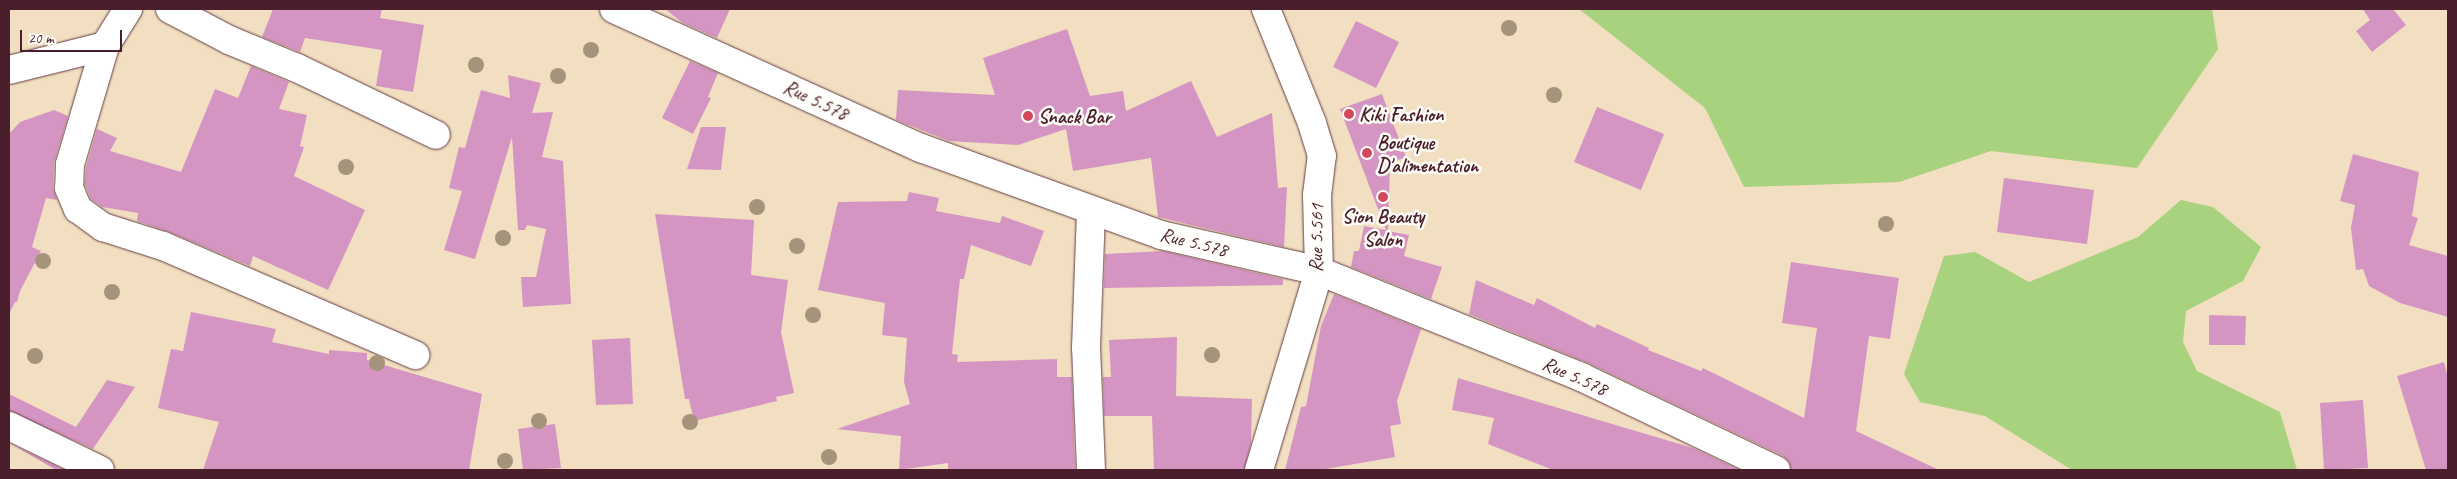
<!DOCTYPE html>
<style>
body{margin:0}
#map{position:relative;width:2457px;height:479px;overflow:hidden;background:#f2dec0;font-family:Caveat,sans-serif}
div>[style]{position:absolute}
.green>*{inset:0;background:#a8d27e}
.building>*{inset:0;background:#d595c2}
.roads{filter:drop-shadow(0 0 1px #633c41) drop-shadow(0 0 1px #633c41)}
.street>*{height:28px;margin:-14px;padding:0 14px;transform-origin:14px;border-radius:14px;background:#fff}
.trees>*{width:16px;height:16px;margin:-8px;border-radius:50%;background:#a5937c}
.dots>*{width:14px;height:14px;translate:-50% -50%;box-sizing:border-box;border:2px solid #fdfcf7;border-radius:50%}
span{translate:-50% -50%;white-space:nowrap;text-align:center;line-height:1.15;-webkit-text-stroke:5px #fdfcf7;paint-order:stroke}
.street-label{font-size:20px;color:#4a1f2b}
.poi-label{font-size:20px;color:#4a1f2b;font-weight:700}
.left{translate:0 -50%;text-align:left}
.frame{position:absolute;inset:0;border:10px solid #4a1f2b;pointer-events:none}
.scale{position:absolute;left:20px;top:30px;width:102px;height:22px;box-sizing:border-box;border:2px solid #4a1f2b;border-top:0;padding-left:6px;font-size:15px;line-height:18px;white-space:nowrap;color:#4a1f2b;-webkit-text-stroke:4px #fdfcf7;paint-order:stroke}
</style>
<div id="map">
<div class="green">
<div style="clip-path:polygon(1579px 9px,2212px 9px,2218px 49px,2137px 168px,1991px 151px,1899px 182px,1744px 187px,1705px 108px)"></div>
<div style="clip-path:polygon(2181px 200px,2213px 207px,2261px 247px,2243px 281px,2186px 311px,2183px 342px,2197px 371px,2280px 412px,2297px 470px,2072px 470px,1985px 416px,1920px 402px,1904px 374px,1944px 256px,1975px 252px,2029px 282px,2138px 237px)"></div>
</div>
<div class="building">
<div style="clip-path:polygon(273px 9px,382px 9px,380px 18px,424px 25px,413px 92px,376px 86px,382px 50px,305px 38px,300px 52px,262px 37px)"></div>
<div style="clip-path:polygon(665px 9px,730px 9px,717px 38px,683px 23px)"></div>
<div style="clip-path:polygon(2363px 9px,2393px 9px,2406px 25px,2372px 52px,2356px 31px,2370px 20px)"></div>
<div style="clip-path:polygon(1356px 21px,1399px 42px,1376px 88px,1333px 67px)"></div>
<div style="clip-path:polygon(1067px 29px,1090px 96px,1123px 91px,1126px 111px,1191px 81px,1217px 137px,1272px 113px,1278px 188px,1287px 187px,1284px 247px,1158px 217px,1151px 158px,1073px 171px,1066px 129px,1018px 145px,949px 141px,896px 120px,898px 90px,995px 95px,983px 58px)"></div>
<div style="clip-path:polygon(690px 61px,718px 73px,708px 97px,711px 98px,693px 134px,662px 118px)"></div>
<div style="clip-path:polygon(251px 66px,289px 82px,279px 109px,307px 115px,300px 146px,304px 147px,294px 176px,365px 210px,328px 290px,253px 256px,250px 266px,169px 232px,137px 221px,138px 213px,102px 207px,91px 199px,85px 185px,86px 167px,97px 129px,117px 138px,110px 151px,181px 172px,215px 89px,238px 98px)"></div>
<div style="clip-path:polygon(508px 75px,541px 83px,532px 113px,553px 112px,542px 157px,563px 161px,571px 304px,523px 307px,521px 277px,536px 277px,546px 229px,527px 225px,525px 230px,518px 230px,512px 137px,475px 259px,444px 250px,462px 191px,449px 188px,459px 147px,465px 148px,481px 90px,510px 98px)"></div>
<div style="clip-path:polygon(1382px 94px,1406px 157px,1390px 163px,1388px 231px,1409px 235px,1404px 256px,1442px 267px,1431px 299px,1351px 267px,1354px 251px,1359px 251px,1364px 226px,1386px 230px,1340px 109px)"></div>
<div style="clip-path:polygon(1597px 107px,1664px 134px,1641px 190px,1574px 162px)"></div>
<div style="clip-path:polygon(54px 110px,68px 116px,54px 163px,53px 188px,57px 200px,46px 198px,32px 247px,41px 251px,20px 291px,17px 302px,15px 302px,9px 314px,9px 134px,20px 122px)"></div>
<div style="clip-path:polygon(701px 127px,726px 127px,721px 170px,687px 169px)"></div>
<div style="clip-path:polygon(2353px 154px,2419px 172px,2412px 216px,2418px 218px,2409px 245px,2448px 256px,2448px 317px,2400px 303px,2369px 286px,2363px 269px,2356px 270px,2351px 228px,2355px 205px,2340px 201px)"></div>
<div style="clip-path:polygon(2004px 178px,2094px 190px,2087px 244px,1997px 232px)"></div>
<div style="clip-path:polygon(909px 192px,939px 198px,936px 211px,1000px 223px,1002px 216px,1044px 231px,1031px 266px,971px 245px,964px 279px,960px 279px,952px 354px,958px 355px,957px 362px,1057px 359px,1057px 377px,1072px 377px,1075px 470px,948px 470px,948px 463px,899px 470px,901px 436px,837px 429px,910px 404px,904px 382px,907px 338px,882px 335px,885px 303px,818px 290px,838px 202px,907px 201px)"></div>
<div style="clip-path:polygon(655px 214px,754px 220px,751px 275px,788px 280px,781px 332px,794px 393px,776px 397px,777px 401px,694px 421px,689px 399px,685px 399px)"></div>
<div style="clip-path:polygon(1163px 251px,1283px 279px,1283px 285px,1104px 288px,1105px 254px)"></div>
<div style="clip-path:polygon(1791px 262px,1899px 278px,1890px 339px,1869px 336px,1856px 431px,1939px 470px,1791px 470px,1789px 462px,1783px 456px,1588px 363px,1469px 314px,1476px 280px,1534px 305px,1537px 298px,1595px 328px,1597px 324px,1649px 348px,1648px 350px,1701px 371px,1703px 368px,1804px 418px,1817px 328px,1782px 323px)"></div>
<div style="clip-path:polygon(1334px 294px,1421px 329px,1397px 401px,1401px 424px,1390px 426px,1395px 457px,1320px 470px,1285px 470px,1301px 407px,1306px 406px,1321px 326px)"></div>
<div style="clip-path:polygon(191px 312px,276px 329px,272px 342px,329px 354px,329px 350px,367px 353px,367px 360px,482px 394px,469px 470px,203px 470px,219px 422px,158px 408px,171px 349px,183px 351px)"></div>
<div style="clip-path:polygon(2209px 315px,2246px 316px,2245px 345px,2209px 345px)"></div>
<div style="clip-path:polygon(1177px 337px,1176px 396px,1252px 399px,1251px 444px,1244px 470px,1154px 470px,1152px 416px,1104px 416px,1103px 377px,1111px 377px,1109px 340px)"></div>
<div style="clip-path:polygon(630px 338px,633px 404px,596px 405px,592px 340px)"></div>
<div style="clip-path:polygon(2444px 362px,2448px 378px,2448px 470px,2426px 470px,2397px 376px)"></div>
<div style="clip-path:polygon(1458px 378px,1693px 448px,1740px 470px,1553px 470px,1488px 444px,1494px 418px,1452px 410px)"></div>
<div style="clip-path:polygon(107px 380px,135px 387px,93px 449px,9px 411px,9px 394px,76px 427px)"></div>
<div style="clip-path:polygon(2363px 400px,2368px 468px,2324px 470px,2320px 403px)"></div>
<div style="clip-path:polygon(555px 424px,561px 468px,523px 470px,518px 429px)"></div>
<div style="clip-path:polygon(13px 445px,65px 470px,56px 470px)"></div>
</div>
<div class="roads">
<div class="street">
<div style="left:170px;top:9px;width:67px;rotate:27.7deg"></div>
<div style="left:229px;top:40px;width:74px;rotate:22.4deg"></div>
<div style="left:297px;top:68px;width:154px;rotate:25.7deg"></div>
<div style="left:614px;top:9px;width:337px;rotate:24.4deg"></div>
<div style="left:921px;top:148px;width:255px;rotate:19.9deg"></div>
<div style="left:1161px;top:235px;width:162px;rotate:12.8deg"></div>
<div style="left:1319px;top:271px;width:283px;rotate:22deg"></div>
<div style="left:1581px;top:377px;width:216px;rotate:25.5deg"></div>
<div style="left:105px;top:46px;width:123px;rotate:106.5deg"></div>
<div style="left:70px;top:164px;width:24px;rotate:92deg"></div>
<div style="left:69px;top:188px;width:23px;rotate:67deg"></div>
<div style="left:78px;top:209px;width:31px;rotate:36deg"></div>
<div style="left:103px;top:227px;width:63px;rotate:17.6deg"></div>
<div style="left:163px;top:246px;width:275px;rotate:23.4deg"></div>
<div style="left:9px;top:70px;width:99px;rotate:-14deg"></div>
<div style="left:105px;top:46px;width:44px;rotate:-58.1deg"></div>
<div style="left:9px;top:426px;width:101px;rotate:25.8deg"></div>
<div style="left:1091px;top:470px;width:122px;rotate:-92.3deg"></div>
<div style="left:1086px;top:348px;width:137px;rotate:-87.9deg"></div>
<div style="left:1259px;top:470px;width:208px;rotate:-73.2deg"></div>
<div style="left:1319px;top:271px;width:76px;rotate:-91.5deg"></div>
<div style="left:1317px;top:195px;width:39px;rotate:-83deg"></div>
<div style="left:1322px;top:156px;width:34px;rotate:-107deg"></div>
<div style="left:1312px;top:123px;width:123px;rotate:-112deg"></div>
</div>
</div>
<div class="trees">
<div style="left:1509px;top:28px"></div>
<div style="left:591px;top:50px"></div>
<div style="left:476px;top:65px"></div>
<div style="left:558px;top:76px"></div>
<div style="left:1554px;top:95px"></div>
<div style="left:346px;top:167px"></div>
<div style="left:757px;top:207px"></div>
<div style="left:1886px;top:224px"></div>
<div style="left:503px;top:238px"></div>
<div style="left:797px;top:246px"></div>
<div style="left:43px;top:261px"></div>
<div style="left:112px;top:292px"></div>
<div style="left:813px;top:315px"></div>
<div style="left:1212px;top:355px"></div>
<div style="left:35px;top:356px"></div>
<div style="left:377px;top:363px"></div>
<div style="left:539px;top:421px"></div>
<div style="left:690px;top:422px"></div>
<div style="left:829px;top:457px"></div>
<div style="left:505px;top:461px"></div>
</div>
<div class="dots">
<div style="left:1349px;top:114px;background:#d1495b"></div>
<div style="left:1028px;top:116px;background:#d1495b"></div>
<div style="left:1367px;top:153px;background:#d1495b"></div>
<div style="left:1383px;top:197px;background:#d1495b"></div>
</div>
<div class="street-label">
<span style="left:816px;top:100px;rotate:25deg">Rue 5.578</span>
<span style="left:1316px;top:238px;rotate:-89deg">Rue 5.561</span>
<span style="left:1194px;top:242px;rotate:14deg">Rue 5.578</span>
<span style="left:1575px;top:376px;rotate:24deg">Rue 5.578</span>
</div>
<div class="poi-label">
<span class="left" style="left:1359px;top:114px">Kiki Fashion</span>
<span class="left" style="left:1038px;top:116px">Snack Bar</span>
<span class="left" style="left:1377px;top:154px">Boutique<br>D'alimentation</span>
<span style="left:1383px;top:228px">Sion Beauty<br>Salon</span>
</div>
<div class="frame"></div>
<div class="scale">20 m</div>
</div>
